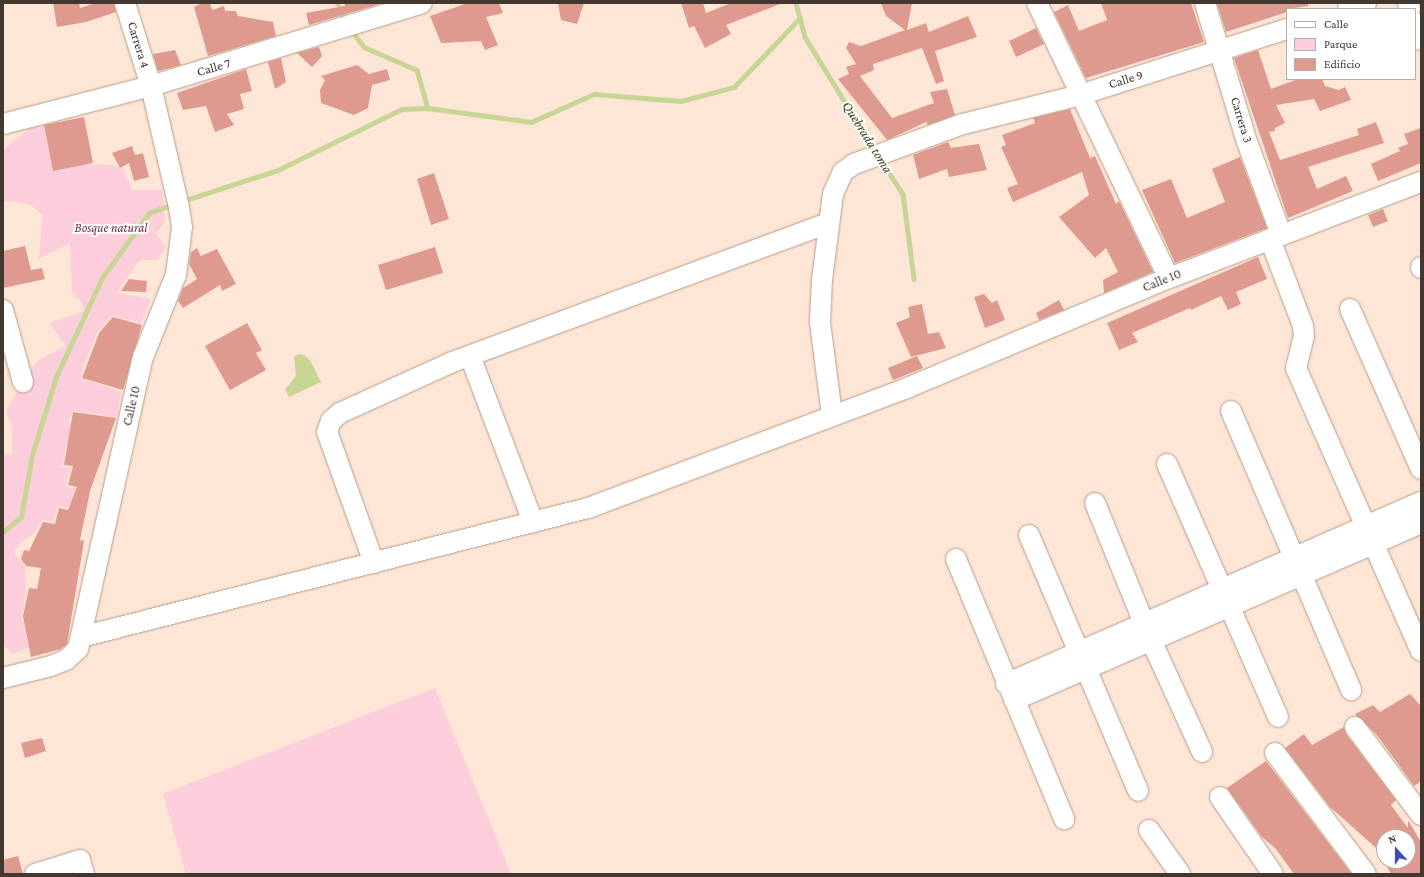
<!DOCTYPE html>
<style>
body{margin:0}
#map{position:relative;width:1424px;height:877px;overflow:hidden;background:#fde6d6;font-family:"Crimson Pro",serif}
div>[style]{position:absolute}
.green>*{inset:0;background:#fccedb}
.water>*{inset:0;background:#c8d594}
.stream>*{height:4.5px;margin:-2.25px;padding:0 2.25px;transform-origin:2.25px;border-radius:2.25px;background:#c8d594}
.building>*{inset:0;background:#df9a8f}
.roads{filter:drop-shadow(0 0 1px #b79d8a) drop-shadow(0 0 1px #b79d8a)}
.minor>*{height:20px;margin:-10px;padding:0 10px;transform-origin:10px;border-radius:10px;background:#fff}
span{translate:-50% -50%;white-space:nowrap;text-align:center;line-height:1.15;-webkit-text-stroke:4px #fff;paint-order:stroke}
.street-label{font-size:13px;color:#433830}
.park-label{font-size:13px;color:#7c2c4a;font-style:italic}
.water-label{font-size:14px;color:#404717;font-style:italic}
.frame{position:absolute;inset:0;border:4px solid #433830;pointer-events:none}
.legend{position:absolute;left:1286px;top:8px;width:130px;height:72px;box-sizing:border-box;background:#fff;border:1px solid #b4afac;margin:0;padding:5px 7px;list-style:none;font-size:12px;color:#433830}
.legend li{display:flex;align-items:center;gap:8px;height:20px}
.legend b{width:20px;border:1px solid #b4afac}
.north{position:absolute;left:1376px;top:829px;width:40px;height:40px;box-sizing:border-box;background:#fff;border:1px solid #b4afac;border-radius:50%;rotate:339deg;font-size:11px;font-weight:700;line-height:16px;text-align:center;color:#433830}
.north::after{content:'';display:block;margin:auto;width:14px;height:18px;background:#3d4abe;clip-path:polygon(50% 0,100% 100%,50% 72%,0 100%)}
</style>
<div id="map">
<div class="green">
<div style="clip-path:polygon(44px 125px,53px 171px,85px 164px,113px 165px,124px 169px,132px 190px,162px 190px,165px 222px,156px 234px,167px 247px,157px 260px,140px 260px,116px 293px,151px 299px,141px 323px,112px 315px,97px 333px,89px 352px,80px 378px,121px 392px,117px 417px,72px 411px,68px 423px,111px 431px,105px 444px,68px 440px,61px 467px,71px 468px,65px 486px,90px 493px,87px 509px,70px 503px,67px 508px,58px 506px,53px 522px,42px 520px,33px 535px,21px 542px,14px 553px,25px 566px,26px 590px,22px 617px,29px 648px,12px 654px,3px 644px,3px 455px,12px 455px,12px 428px,6px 410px,37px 361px,66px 346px,49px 323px,84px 311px,81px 302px,72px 292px,70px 243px,39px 258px,42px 215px,32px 205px,3px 200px,3px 150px,29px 129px)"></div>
<div style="clip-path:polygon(435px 688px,511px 874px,186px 874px,163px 794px)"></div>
</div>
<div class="water">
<div style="clip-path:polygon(298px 354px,304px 355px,310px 360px,321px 382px,289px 397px,285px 389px,296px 376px,294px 357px)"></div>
</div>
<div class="stream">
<div style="left:338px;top:3px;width:20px;rotate:70deg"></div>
<div style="left:796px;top:3px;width:35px;rotate:75deg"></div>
<div style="left:805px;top:37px;width:134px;rotate:58.4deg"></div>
<div style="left:352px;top:31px;width:20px;rotate:53deg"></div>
<div style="left:364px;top:47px;width:58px;rotate:23.5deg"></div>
<div style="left:417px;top:70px;width:40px;rotate:74deg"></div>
<div style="left:880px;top:159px;width:42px;rotate:56.7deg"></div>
<div style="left:903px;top:194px;width:86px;rotate:82.6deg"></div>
<div style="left:183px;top:201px;width:100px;rotate:-18.1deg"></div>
<div style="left:278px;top:170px;width:138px;rotate:-26.2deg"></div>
<div style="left:402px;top:109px;width:26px;rotate:-2deg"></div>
<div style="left:428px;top:108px;width:104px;rotate:7.7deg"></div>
<div style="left:531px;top:122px;width:69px;rotate:-24deg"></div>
<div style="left:594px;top:94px;width:87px;rotate:4.6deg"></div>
<div style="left:681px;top:101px;width:55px;rotate:-14.8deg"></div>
<div style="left:734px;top:87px;width:95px;rotate:-46.3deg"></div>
<div style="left:3px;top:532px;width:23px;rotate:-40deg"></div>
<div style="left:21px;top:517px;width:63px;rotate:-79.9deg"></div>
<div style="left:32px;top:455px;width:82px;rotate:-72.9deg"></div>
<div style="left:56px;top:377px;width:109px;rotate:-65.1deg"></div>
<div style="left:102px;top:278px;width:80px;rotate:-54.1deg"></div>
<div style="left:149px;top:213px;width:27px;rotate:-20deg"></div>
</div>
<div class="building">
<div style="clip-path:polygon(53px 3px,79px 3px,80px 8px,96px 3px,114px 3px,116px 12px,86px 22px,57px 27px)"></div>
<div style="clip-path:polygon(202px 3px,210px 3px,212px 10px,224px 6px,225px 11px,236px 11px,238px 16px,273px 22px,276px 36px,208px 56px,194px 7px)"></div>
<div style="clip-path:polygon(344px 3px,383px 3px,309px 25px,306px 13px,345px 6px)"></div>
<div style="clip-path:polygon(468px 3px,499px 3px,503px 13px,486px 17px,498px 45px,485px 50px,481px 41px,441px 43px,430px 16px)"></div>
<div style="clip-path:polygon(558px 3px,584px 3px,577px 24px,561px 20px)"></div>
<div style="clip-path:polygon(681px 3px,703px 3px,706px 13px,731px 3px,780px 4px,726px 25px,731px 34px,705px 48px,694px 26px,689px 28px)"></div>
<div style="clip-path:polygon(881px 3px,912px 3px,907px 30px,926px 23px,929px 32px,968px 16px,977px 37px,935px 51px,944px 81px,936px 84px,922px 48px,873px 64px,874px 70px,860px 76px,892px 118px,934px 103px,930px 92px,947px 89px,955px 115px,928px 125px,926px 122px,887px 140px,838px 79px,849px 74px,846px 67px,856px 64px,846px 48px,849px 42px,861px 46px,905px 30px,886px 16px)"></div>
<div style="clip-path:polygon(1101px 3px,1191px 3px,1204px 42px,1086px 78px,1054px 12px,1068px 5px,1079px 31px,1107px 20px)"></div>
<div style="clip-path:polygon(1217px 3px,1308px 3px,1308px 6px,1287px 9px,1287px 12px,1226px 32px)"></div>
<div style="clip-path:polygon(1036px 28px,1044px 44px,1016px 57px,1009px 41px)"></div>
<div style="clip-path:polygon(319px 47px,322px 56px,312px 67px,297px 53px)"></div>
<div style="clip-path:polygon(175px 50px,181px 65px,158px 71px,153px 54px)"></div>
<div style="clip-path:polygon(1258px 50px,1271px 89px,1298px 79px,1322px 79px,1325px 86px,1339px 90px,1345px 87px,1351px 100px,1320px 111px,1314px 99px,1276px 105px,1285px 123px,1275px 128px,1275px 131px,1269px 132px,1280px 160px,1359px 135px,1357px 129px,1376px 122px,1384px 143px,1308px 167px,1317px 189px,1346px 176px,1353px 191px,1288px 218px,1234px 58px)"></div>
<div style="clip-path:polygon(281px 58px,286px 82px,275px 89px,268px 62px)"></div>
<div style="clip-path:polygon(357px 65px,369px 74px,387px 69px,390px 80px,372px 85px,368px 108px,354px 115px,321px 103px,320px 90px,325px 80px,321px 76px)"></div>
<div style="clip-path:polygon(246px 69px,252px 91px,240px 94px,244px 109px,227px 114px,234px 125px,215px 132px,206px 106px,183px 110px,177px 93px)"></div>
<div style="clip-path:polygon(1070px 109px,1090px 158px,1095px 156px,1116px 204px,1119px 201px,1153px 272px,1104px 293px,1103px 280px,1118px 272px,1106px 248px,1095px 258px,1059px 217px,1089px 195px,1082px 172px,1013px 202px,1007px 188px,1018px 184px,1001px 147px,1006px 145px,1002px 135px,1035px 123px,1033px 118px)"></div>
<div style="clip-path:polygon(84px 117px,93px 163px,53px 171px,44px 125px)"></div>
<div style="clip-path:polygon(1421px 128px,1421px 163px,1378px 181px,1371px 164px,1400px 151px,1398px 148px,1408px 144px,1404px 134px)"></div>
<div style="clip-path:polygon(948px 142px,951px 148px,979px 144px,987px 170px,949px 177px,947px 169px,919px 179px,913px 155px)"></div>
<div style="clip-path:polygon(132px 146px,135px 155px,143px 153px,149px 177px,134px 181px,129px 163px,120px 168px,112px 153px)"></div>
<div style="clip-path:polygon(1240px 157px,1267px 228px,1175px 263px,1142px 190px,1171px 179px,1187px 218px,1225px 202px,1212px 169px)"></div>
<div style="clip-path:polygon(434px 173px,449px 219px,431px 225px,417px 179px)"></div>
<div style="clip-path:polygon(1383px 209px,1388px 221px,1373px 227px,1368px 215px)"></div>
<div style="clip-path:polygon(25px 246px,31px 270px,42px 268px,45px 279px,3px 288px,3px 251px)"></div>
<div style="clip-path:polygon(435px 247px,443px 273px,386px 290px,378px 265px)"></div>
<div style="clip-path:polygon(197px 248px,201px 256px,217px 249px,236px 284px,222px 291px,220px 285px,183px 308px,178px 301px,183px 288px,197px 279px,189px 264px,191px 252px)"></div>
<div style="clip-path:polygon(1258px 257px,1267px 279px,1236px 292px,1241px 304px,1228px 310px,1221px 296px,1191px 310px,1190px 308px,1132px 333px,1138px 342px,1119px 350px,1107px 323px)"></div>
<div style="clip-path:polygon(129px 279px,147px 281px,146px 292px,121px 291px)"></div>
<div style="clip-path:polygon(984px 294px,992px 303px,997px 300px,1005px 320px,985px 328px,974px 297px)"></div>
<div style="clip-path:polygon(1059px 300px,1064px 310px,1039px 320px,1036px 313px)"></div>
<div style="clip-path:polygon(922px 304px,928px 334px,939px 332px,946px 348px,911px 357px,896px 323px,910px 317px,908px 307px)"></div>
<div style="clip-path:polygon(113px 317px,142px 325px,123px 390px,82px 378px,99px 333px)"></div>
<div style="clip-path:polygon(247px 323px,262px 350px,256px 353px,266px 370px,230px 390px,205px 346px)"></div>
<div style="clip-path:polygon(917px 356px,923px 368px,893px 380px,888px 368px)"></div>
<div style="clip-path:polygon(73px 412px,116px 418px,90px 491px,80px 540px,84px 541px,67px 644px,61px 649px,31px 657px,23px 616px,29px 588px,37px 589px,41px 568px,26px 566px,21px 559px,24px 550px,29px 551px,43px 522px,55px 524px,59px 508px,68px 510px,77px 487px,68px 485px,73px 466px,64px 465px)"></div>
<div style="clip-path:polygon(1410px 694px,1421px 706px,1421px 781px,1414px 786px,1377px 735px,1355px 714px,1373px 705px,1380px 712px)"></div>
<div style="clip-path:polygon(1344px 727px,1346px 734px,1396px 800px,1391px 805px,1408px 828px,1408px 820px,1421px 842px,1421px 874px,1391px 874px,1384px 861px,1408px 861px,1408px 837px,1384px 837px,1384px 855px,1330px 807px,1285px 748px,1304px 734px,1312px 745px)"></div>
<div style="clip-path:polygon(42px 738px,46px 751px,25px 758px,21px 743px)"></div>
<div style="clip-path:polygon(1266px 761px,1351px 873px,1349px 874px,1294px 874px,1276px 849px,1262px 837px,1227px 788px)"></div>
<div style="clip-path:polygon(18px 856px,23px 874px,3px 874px,3px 860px)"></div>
</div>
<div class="roads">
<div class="minor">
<div style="left:1037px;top:3px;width:305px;rotate:64.4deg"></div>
<div style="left:1205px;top:3px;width:145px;rotate:73.2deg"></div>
<div style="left:1247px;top:142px;width:98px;rotate:69.7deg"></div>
<div style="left:1408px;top:3px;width:6px;rotate:72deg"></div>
<div style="left:1348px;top:9px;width:19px;rotate:-18deg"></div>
<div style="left:1415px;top:23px;width:18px;rotate:71deg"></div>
<div style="left:3px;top:124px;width:153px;rotate:-14.4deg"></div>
<div style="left:151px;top:86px;width:283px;rotate:-17deg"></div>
<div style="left:1270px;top:239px;width:93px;rotate:69.2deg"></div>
<div style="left:1303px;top:326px;width:10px;rotate:84deg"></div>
<div style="left:1304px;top:336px;width:33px;rotate:104deg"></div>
<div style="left:1296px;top:368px;width:309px;rotate:66.2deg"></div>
<div style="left:1421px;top:267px;width:1px;rotate:90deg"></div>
<div style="left:1350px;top:309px;width:175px;rotate:66.1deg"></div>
<div style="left:3px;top:310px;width:75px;rotate:74.5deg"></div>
<div style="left:470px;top:356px;width:178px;rotate:69.2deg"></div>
<div style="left:1231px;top:411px;width:304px;rotate:66.7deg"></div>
<div style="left:832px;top:415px;width:94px;rotate:-97.4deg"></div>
<div style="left:820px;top:322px;width:42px;rotate:-87.3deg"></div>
<div style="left:822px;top:280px;width:87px;rotate:-82.7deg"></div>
<div style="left:833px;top:194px;width:24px;rotate:-66deg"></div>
<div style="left:843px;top:172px;width:14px;rotate:-36deg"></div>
<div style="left:854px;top:164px;width:116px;rotate:-20.2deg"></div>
<div style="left:963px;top:124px;width:121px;rotate:-13.9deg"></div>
<div style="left:1080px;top:95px;width:217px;rotate:-17.7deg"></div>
<div style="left:1167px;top:464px;width:276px;rotate:66.3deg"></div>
<div style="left:1095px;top:503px;width:148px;rotate:67.8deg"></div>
<div style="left:1151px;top:640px;width:123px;rotate:65.5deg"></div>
<div style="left:1029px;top:535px;width:278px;rotate:66.9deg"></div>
<div style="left:956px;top:559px;width:282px;rotate:67.4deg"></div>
<div style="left:374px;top:563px;width:139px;rotate:-109.7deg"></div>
<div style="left:327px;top:432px;width:12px;rotate:-70deg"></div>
<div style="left:331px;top:421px;width:12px;rotate:-42deg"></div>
<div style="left:340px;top:413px;width:121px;rotate:-24.4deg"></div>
<div style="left:450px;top:363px;width:403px;rotate:-20.3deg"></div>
<div style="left:81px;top:637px;width:523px;rotate:-14.28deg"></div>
<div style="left:588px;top:508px;width:341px;rotate:-20.6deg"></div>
<div style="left:907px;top:388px;width:284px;rotate:-22.8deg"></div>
<div style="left:1169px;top:278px;width:270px;rotate:-20.9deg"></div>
<div style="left:3px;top:678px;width:49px;rotate:-14deg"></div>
<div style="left:51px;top:666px;width:16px;rotate:-22deg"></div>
<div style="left:66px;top:660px;width:16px;rotate:-43deg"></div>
<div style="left:78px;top:649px;width:299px;rotate:-77.5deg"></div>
<div style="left:143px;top:357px;width:88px;rotate:-68.1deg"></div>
<div style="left:176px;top:275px;width:48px;rotate:-82.9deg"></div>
<div style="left:182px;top:227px;width:24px;rotate:-99deg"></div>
<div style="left:178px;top:203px;width:120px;rotate:-103deg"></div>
<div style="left:151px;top:86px;width:87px;rotate:-107.4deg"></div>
<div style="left:1006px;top:684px;width:453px;rotate:-23.7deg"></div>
<div style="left:1014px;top:700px;width:444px;rotate:-23.5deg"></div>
<div style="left:1355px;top:727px;width:110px;rotate:53.1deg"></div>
<div style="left:1275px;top:753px;width:151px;rotate:53.1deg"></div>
<div style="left:1220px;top:797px;width:93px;rotate:55.5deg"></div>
<div style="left:1149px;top:830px;width:54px;rotate:54.8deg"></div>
<div style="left:35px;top:874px;width:47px;rotate:-17.3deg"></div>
<div style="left:80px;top:860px;width:15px;rotate:74deg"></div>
</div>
</div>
<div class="street-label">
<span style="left:138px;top:45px;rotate:73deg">Carrera 4</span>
<span style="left:214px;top:68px;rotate:-16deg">Calle 7</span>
<span style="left:1126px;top:80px;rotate:-17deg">Calle 9</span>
<span style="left:1241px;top:120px;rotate:73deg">Carrera 3</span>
<span style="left:1162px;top:281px;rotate:-22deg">Calle 10</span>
<span style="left:132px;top:406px;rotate:-77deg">Calle 10</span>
</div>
<div class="park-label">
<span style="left:111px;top:228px">Bosque natural</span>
</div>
<div class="water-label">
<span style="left:868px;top:137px;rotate:58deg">Quebrada toma</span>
</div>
<div class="frame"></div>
<ul class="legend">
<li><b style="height:5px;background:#fff"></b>Calle</li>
<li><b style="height:11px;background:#fccedb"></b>Parque</li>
<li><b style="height:11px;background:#df9a8f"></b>Edificio</li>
</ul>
<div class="north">N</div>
</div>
